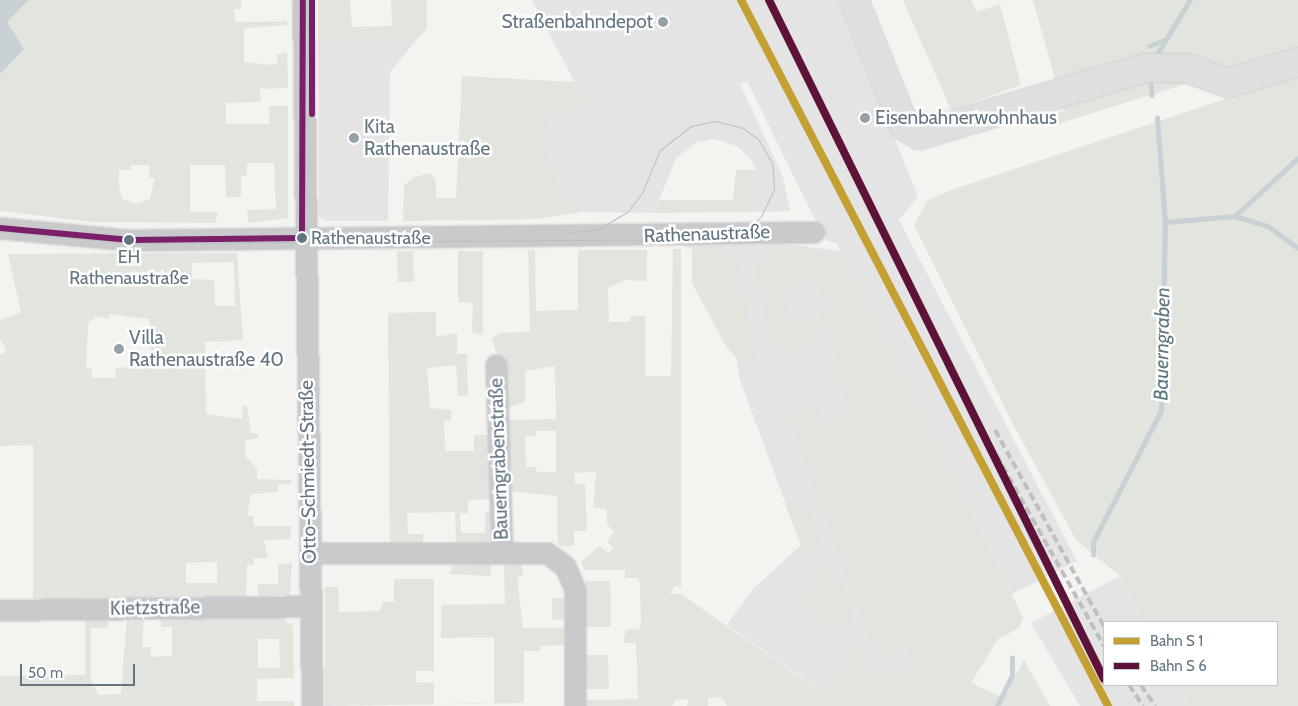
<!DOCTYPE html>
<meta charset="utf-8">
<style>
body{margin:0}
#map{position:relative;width:1298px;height:706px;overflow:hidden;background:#f3f3f0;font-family:Cabin,sans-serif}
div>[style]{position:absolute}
.built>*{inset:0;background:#e3e4e3}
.green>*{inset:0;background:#e1e5de}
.water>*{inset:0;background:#c8d1d3}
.stream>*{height:4.5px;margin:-2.25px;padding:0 2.25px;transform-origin:2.25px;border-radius:2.25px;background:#c8d1d3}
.roads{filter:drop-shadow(0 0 1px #d0d0d0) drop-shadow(0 0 1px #d0d0d0)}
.minor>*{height:21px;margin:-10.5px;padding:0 10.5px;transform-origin:10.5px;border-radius:10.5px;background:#c8cacb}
.major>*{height:28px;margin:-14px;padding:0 14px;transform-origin:14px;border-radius:14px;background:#dedfdf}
.tram>*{height:1px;margin:-0.5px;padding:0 0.5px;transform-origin:0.5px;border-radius:0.5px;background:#bdbfc0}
.rail>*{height:4px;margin-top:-2px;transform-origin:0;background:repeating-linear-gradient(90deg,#bdbfc0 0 8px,transparent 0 12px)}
.bus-1>*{height:6px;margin:-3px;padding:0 3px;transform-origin:3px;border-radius:3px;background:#7a206a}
.bus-2>*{height:6px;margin:-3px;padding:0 3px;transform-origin:3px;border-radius:3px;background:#7a206a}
.rail-1>*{height:8px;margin:-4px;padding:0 4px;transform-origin:4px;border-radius:4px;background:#c49f32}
.rail-2>*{height:8px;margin:-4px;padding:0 4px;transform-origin:4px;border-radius:4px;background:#5d1339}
.dots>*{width:14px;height:14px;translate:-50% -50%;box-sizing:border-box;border:2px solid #fff;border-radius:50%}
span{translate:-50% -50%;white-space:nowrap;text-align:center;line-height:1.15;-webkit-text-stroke:5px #fff;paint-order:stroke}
.bus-label{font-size:18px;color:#627581}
.left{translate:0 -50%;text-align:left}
.poi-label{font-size:19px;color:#627581}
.right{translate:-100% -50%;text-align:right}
.street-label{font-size:19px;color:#627581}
.water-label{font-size:20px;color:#5e777f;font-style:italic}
.legend{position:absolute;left:1103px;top:621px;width:175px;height:65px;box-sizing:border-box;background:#fff;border:1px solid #c0c8cd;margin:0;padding:6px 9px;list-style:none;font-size:15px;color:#627581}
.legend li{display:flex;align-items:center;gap:10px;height:25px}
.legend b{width:25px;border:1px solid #c0c8cd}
.scale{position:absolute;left:20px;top:664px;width:115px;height:22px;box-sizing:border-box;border:2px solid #627581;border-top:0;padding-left:6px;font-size:15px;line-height:18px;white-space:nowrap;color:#627581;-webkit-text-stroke:4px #fff;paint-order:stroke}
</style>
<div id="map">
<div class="built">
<div style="clip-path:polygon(532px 0,838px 0,918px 196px,899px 220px,1077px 561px,1012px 594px,935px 443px,943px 675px,842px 706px,727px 625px,753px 589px,801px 545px,740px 380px,737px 360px,692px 283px,692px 249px,682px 245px,794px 245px,840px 251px,837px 243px,827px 241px,811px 212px,747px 81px,740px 84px,783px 177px,790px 211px,748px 212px,758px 175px,752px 161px,737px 146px,714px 139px,697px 142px,676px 158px,654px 213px,581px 212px,577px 198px,564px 203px,541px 134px,545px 118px,579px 105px,592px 116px)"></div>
<div style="clip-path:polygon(418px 38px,390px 72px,388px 221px,326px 221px,319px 216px,318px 40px)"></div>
<div style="clip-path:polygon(1120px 576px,1145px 622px,1104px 622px,1104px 685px,1178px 685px,1189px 706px,1080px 706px,1031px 623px)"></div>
</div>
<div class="green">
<div style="clip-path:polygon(evenodd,0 0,241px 0,241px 9px,234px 9px,235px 22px,287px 21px,287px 25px,244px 28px,244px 62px,272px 65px,277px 63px,277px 54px,287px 53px,288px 88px,260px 89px,261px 102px,226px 103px,226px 124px,269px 124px,269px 106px,288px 106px,288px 218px,248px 223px,247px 210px,276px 209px,274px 163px,247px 163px,247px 175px,241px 176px,241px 197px,226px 197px,225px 165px,190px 165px,190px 212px,218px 212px,215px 223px,93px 222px,0 211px,0 0,131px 165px,149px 165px,150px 178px,155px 178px,150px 199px,137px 204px,122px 199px,119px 187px,119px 170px,131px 170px,131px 165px)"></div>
<div style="clip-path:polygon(318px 0,350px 0,352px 27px,392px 26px,391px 0,427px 0,427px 29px,418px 38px,318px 40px)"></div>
<div style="clip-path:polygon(903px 0,971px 0,977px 12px,1000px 4px,1021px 85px,951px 110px)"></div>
<div style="clip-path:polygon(1033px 0,1298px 0,1298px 49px,1051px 126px,1048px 115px,1064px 111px)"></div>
<div style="clip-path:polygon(1298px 75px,1298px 706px,1189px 706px,1178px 685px,1277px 685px,1277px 622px,1145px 622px,1120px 576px,1076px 540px,1014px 426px,914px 225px,928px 200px,954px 189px)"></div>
<div style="clip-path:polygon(462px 76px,576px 82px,593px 117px,579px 105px,546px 118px,550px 130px,541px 134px,564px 202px,577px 198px,581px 212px,537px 219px,403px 221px,404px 185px,415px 177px,430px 173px,436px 181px,436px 198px,456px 198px)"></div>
<div style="clip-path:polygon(736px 170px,756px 170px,758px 175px,758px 196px,748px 212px,654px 213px,660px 200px,733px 200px)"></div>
<div style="clip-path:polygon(evenodd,673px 249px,681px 249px,681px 588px,675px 586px,670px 594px,681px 594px,821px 692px,858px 642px,872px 674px,894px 666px,897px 673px,914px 667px,907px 648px,877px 660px,789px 418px,818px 407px,824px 424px,850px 414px,836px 375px,825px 379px,822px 374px,840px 365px,818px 310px,827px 307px,816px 278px,781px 291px,792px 321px,812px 314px,817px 328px,772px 348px,754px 263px,764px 260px,762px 249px,841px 253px,1023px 617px,1019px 628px,998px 639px,971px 683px,1003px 698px,1024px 660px,1050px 706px,727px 706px,721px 697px,708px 698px,708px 706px,687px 706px,688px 699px,676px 700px,672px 706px,587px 706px,587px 700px,638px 699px,636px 643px,623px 643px,626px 630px,639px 629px,641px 624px,640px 583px,638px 578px,625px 578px,625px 570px,585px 570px,581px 562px,599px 546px,609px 553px,613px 547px,607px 542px,614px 532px,607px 524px,607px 509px,593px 508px,596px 472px,574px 473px,575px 484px,585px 484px,587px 531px,574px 531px,574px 546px,558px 546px,557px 496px,507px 491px,506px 420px,556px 419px,555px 366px,525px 371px,525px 402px,506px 408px,505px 356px,497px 355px,492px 339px,499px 333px,530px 332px,528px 250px,535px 250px,536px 311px,578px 310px,578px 250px,647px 250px,647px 281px,625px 280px,608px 288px,609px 322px,630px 322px,631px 316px,645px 316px,645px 376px,671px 376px,673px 249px,536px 431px,556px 431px,556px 472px,537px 472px,536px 467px,526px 467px,525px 437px,536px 436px,536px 431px)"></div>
<div style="clip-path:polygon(692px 249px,718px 249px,718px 258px,738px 257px,755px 359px,740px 361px,727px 348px,692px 283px)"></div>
<div style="clip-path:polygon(397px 251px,413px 251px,414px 282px,398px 282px)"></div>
<div style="clip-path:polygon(458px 251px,483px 251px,483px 335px,472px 332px,473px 303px,458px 302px)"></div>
<div style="clip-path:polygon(evenodd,237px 253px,243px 340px,205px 342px,206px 414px,242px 419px,243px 406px,247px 406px,251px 433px,258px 434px,258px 438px,245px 441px,245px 456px,257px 469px,257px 479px,291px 480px,291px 484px,278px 484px,278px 492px,251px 494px,247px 516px,253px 516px,254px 526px,291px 526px,291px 539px,264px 540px,268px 558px,254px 558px,254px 565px,247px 565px,246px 597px,33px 599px,33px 445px,0 446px,0 355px,7px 350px,0 339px,0 320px,21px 312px,8px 254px,237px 253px,234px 262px,235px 306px,215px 306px,214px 280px,192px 279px,192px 263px,234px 262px,237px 253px,109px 314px,149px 319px,154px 344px,150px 344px,148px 366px,116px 368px,115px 378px,92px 378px,92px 369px,86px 368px,88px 324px,96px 316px,109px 319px,109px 314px,237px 253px,217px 562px,217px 583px,186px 583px,186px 563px,217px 562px)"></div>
<div style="clip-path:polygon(436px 312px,436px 337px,457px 333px,457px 354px,467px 354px,468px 395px,458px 396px,456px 365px,427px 368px,430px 408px,451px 410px,451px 421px,444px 421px,445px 451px,474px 451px,474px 435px,490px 435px,491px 499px,468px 500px,468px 513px,460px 513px,461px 533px,485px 533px,485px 512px,492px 512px,492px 543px,456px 544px,455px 512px,407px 513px,408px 534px,423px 534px,423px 545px,390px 545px,388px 313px)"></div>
<div style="clip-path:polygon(820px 330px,827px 345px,820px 339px,806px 341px,777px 360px,773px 351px)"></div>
<div style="clip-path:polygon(804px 497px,821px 546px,803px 560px,795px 551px,801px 545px,785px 504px)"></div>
<div style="clip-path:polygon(292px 563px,290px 595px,259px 597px,257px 584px,278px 584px,278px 564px)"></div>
<div style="clip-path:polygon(491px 564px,491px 576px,449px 574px,454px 565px)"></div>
<div style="clip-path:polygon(522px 564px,523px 575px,517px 578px,523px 628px,567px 628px,567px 645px,540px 646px,540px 651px,524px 651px,524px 703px,325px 706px,325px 587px,338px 587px,339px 612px,380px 611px,383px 602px,394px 602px,394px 579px,434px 579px,434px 671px,416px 671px,416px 683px,434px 682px,434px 704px,494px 703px,494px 637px,441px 638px,441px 605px,505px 604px,504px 565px)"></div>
<div style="clip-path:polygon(823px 566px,836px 569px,854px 617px,849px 624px,826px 624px,800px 603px)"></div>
<div style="clip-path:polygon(585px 581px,610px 581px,611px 627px,586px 627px)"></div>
<div style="clip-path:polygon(552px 598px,567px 598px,567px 619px,552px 620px)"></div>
<div style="clip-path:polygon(evenodd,278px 615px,293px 626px,294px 678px,257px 679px,257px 701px,294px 701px,294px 706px,0 706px,0 676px,85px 675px,85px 617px,108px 617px,108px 628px,91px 628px,91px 680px,99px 695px,121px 694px,127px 617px,144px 616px,142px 647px,151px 647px,151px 657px,172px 656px,172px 627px,161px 627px,161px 616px,278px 615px,258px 639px,279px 639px,280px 668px,258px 668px,258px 639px)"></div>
<div style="clip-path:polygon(586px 655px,608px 655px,609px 689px,587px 689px)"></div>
</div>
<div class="water">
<div style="clip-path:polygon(0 0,28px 0,7px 22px,24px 49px,0 74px)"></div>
</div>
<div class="stream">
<div style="left:1149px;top:46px;width:16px;rotate:-22deg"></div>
<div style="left:1154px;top:59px;width:69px;rotate:-58.6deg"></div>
<div style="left:1150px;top:76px;width:19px;rotate:84deg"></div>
<div style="left:1235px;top:216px;width:86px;rotate:-42.6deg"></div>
<div style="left:1165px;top:222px;width:70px;rotate:-4.9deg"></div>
<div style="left:1235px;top:216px;width:34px;rotate:17deg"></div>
<div style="left:1268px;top:226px;width:37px;rotate:36deg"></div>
<div style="left:1093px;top:555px;width:13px;rotate:-90deg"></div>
<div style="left:1093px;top:542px;width:148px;rotate:-62.6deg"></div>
<div style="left:1161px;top:411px;width:189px;rotate:-88.8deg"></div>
<div style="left:1165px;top:222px;width:104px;rotate:-94.4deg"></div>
<div style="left:997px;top:706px;width:34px;rotate:-64deg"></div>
<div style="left:1012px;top:675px;width:17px;rotate:-90deg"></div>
</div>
<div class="roads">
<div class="minor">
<div style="left:303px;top:0;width:706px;rotate:89.27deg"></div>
<div style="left:0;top:228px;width:131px;rotate:5.3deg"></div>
<div style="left:130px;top:240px;width:684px;rotate:-0.67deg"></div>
<div style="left:496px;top:365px;width:188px;rotate:88.2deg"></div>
<div style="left:310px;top:553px;width:237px"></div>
<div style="left:547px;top:553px;width:22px;rotate:36deg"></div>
<div style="left:565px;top:566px;width:26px;rotate:67deg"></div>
<div style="left:575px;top:590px;width:116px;rotate:90deg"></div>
<div style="left:0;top:610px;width:311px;rotate:-0.7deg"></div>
</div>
<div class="major">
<div style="left:854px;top:0;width:137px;rotate:68.1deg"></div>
<div style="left:905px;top:127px;width:16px;rotate:30deg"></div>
<div style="left:919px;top:135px;width:236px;rotate:-16.5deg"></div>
<div style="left:1145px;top:68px;width:42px"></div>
<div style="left:1187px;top:68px;width:44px;rotate:20.1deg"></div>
<div style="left:1228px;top:83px;width:73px;rotate:-16.7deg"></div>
</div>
</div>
<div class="tram">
<div style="left:0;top:231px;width:130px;rotate:5.3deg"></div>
<div style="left:129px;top:243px;width:590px;rotate:-0.39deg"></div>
<div style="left:719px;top:239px;width:31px;rotate:-19deg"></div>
<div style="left:748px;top:229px;width:18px;rotate:-45deg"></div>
<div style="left:761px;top:216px;width:30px;rotate:-64deg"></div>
<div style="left:774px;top:189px;width:26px;rotate:-94deg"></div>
<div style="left:772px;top:163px;width:28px;rotate:-120deg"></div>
<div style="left:758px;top:139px;width:19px;rotate:-144deg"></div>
<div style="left:743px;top:128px;width:29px;rotate:-166deg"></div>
<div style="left:715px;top:121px;width:25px;rotate:168deg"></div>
<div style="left:691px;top:126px;width:39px;rotate:142deg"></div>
<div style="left:660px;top:150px;width:47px;rotate:112.7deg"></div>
<div style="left:642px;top:193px;width:24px;rotate:128deg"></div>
<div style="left:627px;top:212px;width:33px;rotate:149deg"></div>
<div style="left:599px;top:229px;width:33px;rotate:173deg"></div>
</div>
<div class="rail">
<div style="left:979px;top:424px;width:255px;rotate:60.6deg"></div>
<div style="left:995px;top:430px;width:225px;rotate:61deg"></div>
<div style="left:1129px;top:685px;width:25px;rotate:56deg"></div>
<div style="left:1141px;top:685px;width:25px;rotate:56deg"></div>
</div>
<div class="bus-1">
<div style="left:0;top:228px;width:131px;rotate:5.3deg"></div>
<div style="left:130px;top:240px;width:172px;rotate:-0.7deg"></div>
<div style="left:302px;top:238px;width:238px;rotate:-89.8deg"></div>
</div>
<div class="bus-2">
<div style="left:312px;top:0;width:114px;rotate:90deg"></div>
</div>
<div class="rail-1">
<div style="left:741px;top:0;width:796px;rotate:62.53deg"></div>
</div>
<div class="rail-2">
<div style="left:769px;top:0;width:757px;rotate:63.74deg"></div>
</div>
<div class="dots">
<div style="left:663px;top:22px;background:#95a1a8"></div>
<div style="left:865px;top:118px;background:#95a1a8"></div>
<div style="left:354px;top:138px;background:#95a1a8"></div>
<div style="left:302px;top:238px;background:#627581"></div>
<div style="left:129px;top:240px;background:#627581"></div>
<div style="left:119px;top:349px;background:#95a1a8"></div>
</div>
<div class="bus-label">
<span class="left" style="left:311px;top:238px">Rathenaustraße</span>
<span style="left:129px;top:268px">EH<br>Rathenaustraße</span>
</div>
<div class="poi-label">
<span class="right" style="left:653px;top:22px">Straßenbahndepot</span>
<span class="left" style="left:875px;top:118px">Eisenbahnerwohnhaus</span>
<span class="left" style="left:364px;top:138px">Kita<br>Rathenaustraße</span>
<span class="left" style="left:129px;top:349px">Villa<br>Rathenaustraße 40</span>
</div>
<div class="street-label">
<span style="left:707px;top:234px;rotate:-2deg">Rathenaustraße</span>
<span style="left:499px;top:459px;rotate:-92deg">Bauerngrabenstraße</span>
<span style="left:308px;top:472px;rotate:-91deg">Otto-Schmiedt-Straße</span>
<span style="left:155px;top:608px;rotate:-1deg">Kietzstraße</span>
</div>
<div class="water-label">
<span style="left:1162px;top:344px;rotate:-89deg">Bauerngraben</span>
</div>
<ul class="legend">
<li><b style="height:6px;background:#c49f32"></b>Bahn S 1</li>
<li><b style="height:6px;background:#5d1339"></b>Bahn S 6</li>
</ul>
<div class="scale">50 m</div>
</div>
